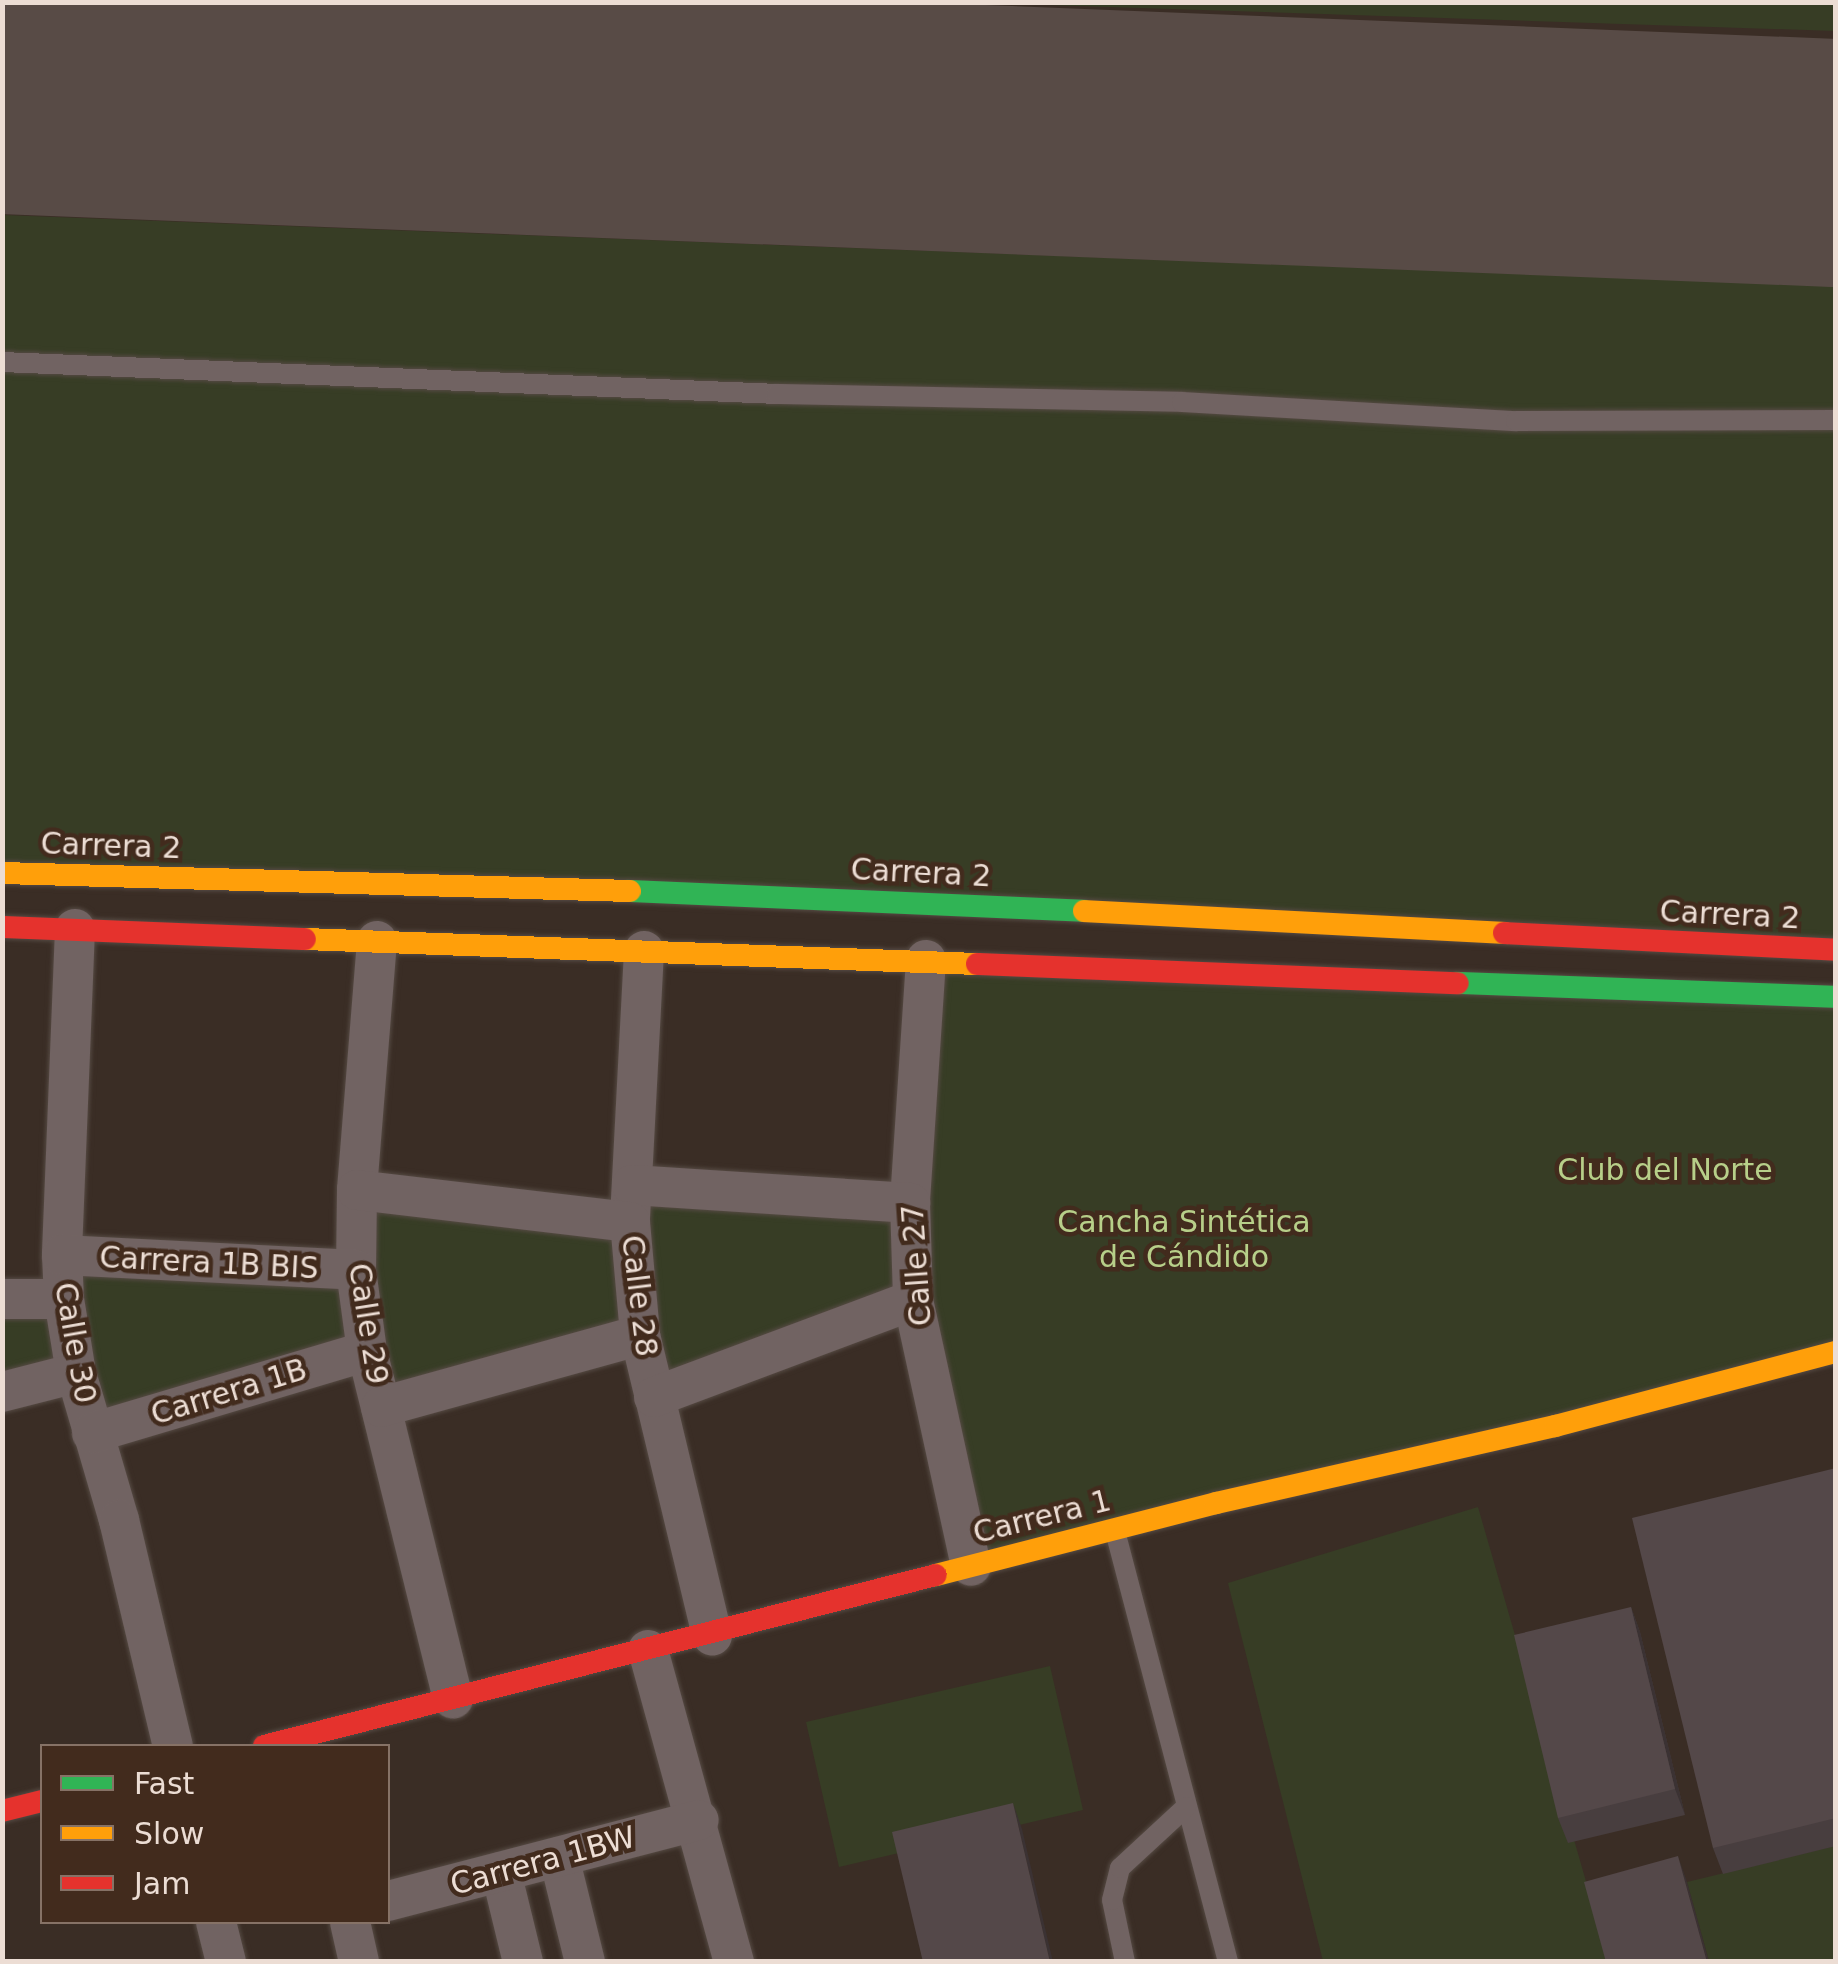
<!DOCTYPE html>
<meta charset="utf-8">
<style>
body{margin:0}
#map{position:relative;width:1838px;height:1964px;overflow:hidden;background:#3a2d25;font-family:"DejaVu Sans",sans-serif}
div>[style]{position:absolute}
.green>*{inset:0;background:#373d25}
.runway>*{height:248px;margin:-124px;padding:0 124px;transform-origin:124px;border-radius:124px;background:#584b46}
.roads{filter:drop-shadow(0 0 2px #554a43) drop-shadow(0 0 2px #554a43)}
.lane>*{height:20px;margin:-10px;padding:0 10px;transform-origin:10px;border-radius:10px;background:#716362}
.street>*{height:40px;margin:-20px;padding:0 20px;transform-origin:20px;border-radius:20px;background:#716362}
.fast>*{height:22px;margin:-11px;padding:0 11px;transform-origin:11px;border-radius:11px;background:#30b455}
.slow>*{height:22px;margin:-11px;padding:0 11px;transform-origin:11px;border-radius:11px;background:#ff9f0a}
.jam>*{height:22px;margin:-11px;padding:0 11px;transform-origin:11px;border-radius:11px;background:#e5322d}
.wall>*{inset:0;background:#483e3f}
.shaded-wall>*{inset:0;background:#3b3233}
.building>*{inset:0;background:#544849}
span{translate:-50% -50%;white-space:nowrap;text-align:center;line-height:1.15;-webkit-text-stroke:9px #422b1d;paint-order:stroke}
.street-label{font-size:30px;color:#ecddd4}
.park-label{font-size:30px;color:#b7cf89}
.frame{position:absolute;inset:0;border:5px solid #ecddd4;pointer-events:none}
.legend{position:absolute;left:40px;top:1744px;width:350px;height:180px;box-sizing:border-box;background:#422b1d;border:2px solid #867266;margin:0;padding:12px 18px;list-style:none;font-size:30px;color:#ecddd4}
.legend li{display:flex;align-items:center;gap:20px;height:50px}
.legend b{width:50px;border:2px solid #867266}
</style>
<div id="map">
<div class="green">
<div style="clip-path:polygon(1835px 2px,1835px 31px,989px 3px,989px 2px)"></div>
<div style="clip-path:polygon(3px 215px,1835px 286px,1835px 950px,3px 873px)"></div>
<div style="clip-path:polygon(918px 961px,1835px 988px,1835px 1351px,978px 1563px,914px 1292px,656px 1394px,642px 1333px,383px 1405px,366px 1352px,92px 1432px,78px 1372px,3px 1391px,3px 1302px,63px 1301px,62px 1256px,355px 1271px,357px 1192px,632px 1221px,632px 1190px,914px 1208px)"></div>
<div style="clip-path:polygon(1478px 1507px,1609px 1961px,1323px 1961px,1228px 1583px)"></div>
<div style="clip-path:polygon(1050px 1666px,1083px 1810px,839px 1867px,806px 1722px)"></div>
<div style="clip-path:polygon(1835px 1846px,1835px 1961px,1709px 1961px,1687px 1882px)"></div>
</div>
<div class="runway">
<div style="left:2px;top:90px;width:1835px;rotate:2.28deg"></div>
</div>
<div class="roads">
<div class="lane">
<div style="left:2px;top:362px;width:776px;rotate:2.36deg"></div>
<div style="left:777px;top:394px;width:405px;rotate:1.1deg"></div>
<div style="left:1182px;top:402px;width:335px;rotate:3.3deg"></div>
<div style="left:1516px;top:421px;width:320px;rotate:-0.2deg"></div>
<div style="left:1115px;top:1531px;width:446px;rotate:75.3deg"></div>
<div style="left:1125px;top:1962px;width:63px;rotate:-101.8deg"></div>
<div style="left:1112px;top:1900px;width:33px;rotate:-76deg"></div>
<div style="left:1120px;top:1868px;width:90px;rotate:-42.7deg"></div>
</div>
<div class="street">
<div style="left:75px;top:929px;width:326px;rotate:92.3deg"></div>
<div style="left:62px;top:1255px;width:44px;rotate:87.4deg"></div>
<div style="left:64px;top:1299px;width:75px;rotate:80.8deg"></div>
<div style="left:76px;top:1373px;width:153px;rotate:73.7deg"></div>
<div style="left:119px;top:1520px;width:232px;rotate:76.6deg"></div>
<div style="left:377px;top:941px;width:250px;rotate:94.6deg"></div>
<div style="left:357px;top:1190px;width:80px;rotate:90.7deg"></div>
<div style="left:356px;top:1270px;width:82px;rotate:82.3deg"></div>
<div style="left:367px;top:1351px;width:358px;rotate:76.1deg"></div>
<div style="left:644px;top:951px;width:271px;rotate:93deg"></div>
<div style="left:630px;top:1222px;width:113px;rotate:84.9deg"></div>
<div style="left:640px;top:1335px;width:309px;rotate:76.5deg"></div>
<div style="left:926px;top:960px;width:244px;rotate:93.8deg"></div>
<div style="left:910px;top:1203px;width:97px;rotate:88.2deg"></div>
<div style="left:913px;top:1300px;width:272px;rotate:77.7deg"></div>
<div style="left:632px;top:1185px;width:279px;rotate:3.7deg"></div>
<div style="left:357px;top:1190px;width:275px;rotate:6.7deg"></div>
<div style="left:62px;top:1255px;width:294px;rotate:2.9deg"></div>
<div style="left:2px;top:1299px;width:62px"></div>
<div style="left:2px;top:1392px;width:76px;rotate:-14.4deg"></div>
<div style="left:654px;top:1397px;width:277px;rotate:-20.5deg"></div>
<div style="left:381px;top:1407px;width:269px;rotate:-15.5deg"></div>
<div style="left:92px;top:1433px;width:287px;rotate:-16.6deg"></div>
<div style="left:648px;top:1650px;width:324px;rotate:74.6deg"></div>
<div style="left:559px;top:1857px;width:108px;rotate:76.1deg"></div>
<div style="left:501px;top:1872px;width:93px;rotate:76.3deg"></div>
<div style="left:388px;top:1901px;width:321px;rotate:-14.6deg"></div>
<div style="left:216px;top:1922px;width:41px;rotate:76deg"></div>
<div style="left:350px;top:1922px;width:41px;rotate:77.3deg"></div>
</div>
<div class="fast">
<div style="left:630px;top:891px;width:454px;rotate:2.5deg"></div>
<div style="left:1458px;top:983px;width:378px;rotate:2.1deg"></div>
</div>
<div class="slow">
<div style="left:2px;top:873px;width:628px;rotate:1.64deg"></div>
<div style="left:1084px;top:911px;width:421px;rotate:3deg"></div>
<div style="left:305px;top:939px;width:672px;rotate:2.13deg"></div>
<div style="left:936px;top:1575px;width:289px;rotate:-14.4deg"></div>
<div style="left:1216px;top:1503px;width:348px;rotate:-12.8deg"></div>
<div style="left:1555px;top:1426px;width:291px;rotate:-14.8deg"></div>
</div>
<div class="jam">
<div style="left:2px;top:927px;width:303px;rotate:2.3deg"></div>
<div style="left:1504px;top:933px;width:332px;rotate:2.9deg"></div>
<div style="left:977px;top:964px;width:481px;rotate:2.3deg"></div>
<div style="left:264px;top:1746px;width:693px;rotate:-14.28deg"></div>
<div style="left:2px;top:1811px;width:41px;rotate:-14deg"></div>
</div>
</div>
<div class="wall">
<div style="clip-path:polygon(1836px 1468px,1836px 1846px,1723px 1874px,1713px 1848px)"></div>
<div style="clip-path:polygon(1631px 1607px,1640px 1632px,1685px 1815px,1568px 1843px,1558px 1818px)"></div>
</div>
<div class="shaded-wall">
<div style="clip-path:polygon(1631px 1607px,1640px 1632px,1685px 1815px,1675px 1789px)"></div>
<div style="clip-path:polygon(1013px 1803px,1022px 1829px,1053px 1962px,1050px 1962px)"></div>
<div style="clip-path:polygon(1678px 1856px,1687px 1882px,1709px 1962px,1707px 1962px)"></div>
</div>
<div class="building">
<div style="clip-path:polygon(1836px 1468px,1836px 1818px,1713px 1848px,1632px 1518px)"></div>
<div style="clip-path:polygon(1631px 1607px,1675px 1789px,1558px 1818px,1514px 1635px)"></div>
<div style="clip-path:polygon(1013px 1803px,1050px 1962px,923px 1962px,892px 1832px)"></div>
<div style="clip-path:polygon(1678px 1856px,1707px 1962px,1606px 1962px,1584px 1882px)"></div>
</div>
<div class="street-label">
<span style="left:111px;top:846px;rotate:2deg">Carrera 2</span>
<span style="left:921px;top:873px;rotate:3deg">Carrera 2</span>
<span style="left:1730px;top:915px;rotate:3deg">Carrera 2</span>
<span style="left:209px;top:1263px;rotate:3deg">Carrera 1B BIS</span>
<span style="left:917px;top:1265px;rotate:-94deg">Calle 27</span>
<span style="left:639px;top:1296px;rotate:83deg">Calle 28</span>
<span style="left:368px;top:1324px;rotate:81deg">Calle 29</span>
<span style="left:75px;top:1343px;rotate:80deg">Calle 30</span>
<span style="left:229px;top:1392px;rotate:-17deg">Carrera 1B</span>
<span style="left:1042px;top:1517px;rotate:-14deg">Carrera 1</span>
<span style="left:543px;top:1861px;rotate:-15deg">Carrera 1BW</span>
</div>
<div class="park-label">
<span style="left:1665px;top:1170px">Club del Norte</span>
<span style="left:1184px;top:1239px">Cancha Sintética<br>de Cándido</span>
</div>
<div class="frame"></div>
<ul class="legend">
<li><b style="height:12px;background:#30b455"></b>Fast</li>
<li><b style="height:12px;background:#ff9f0a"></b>Slow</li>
<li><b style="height:12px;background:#e5322d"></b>Jam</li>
</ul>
</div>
